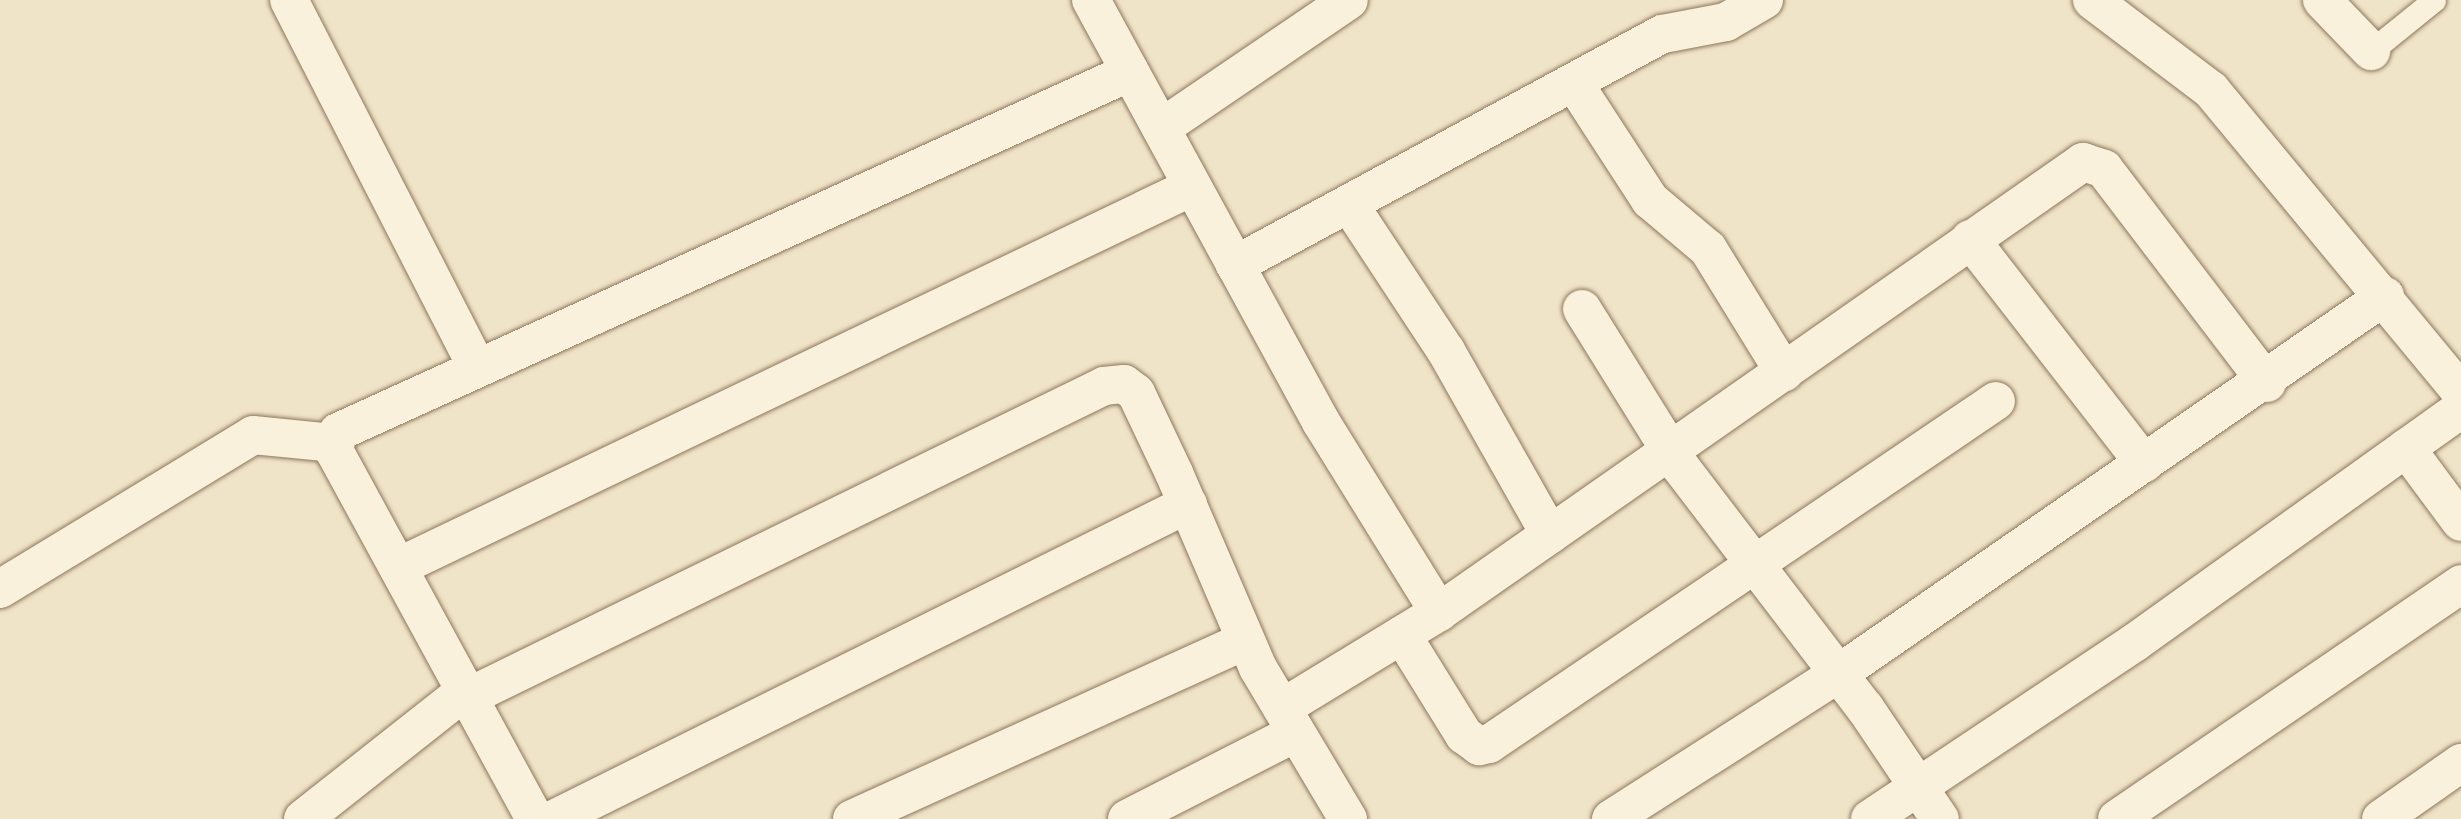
<!DOCTYPE html>
<style>
body{margin:0}
#map{position:relative;width:2461px;height:819px;overflow:hidden;background:#f0e4c8;font-family:"Source Serif 4",serif}
div>[style]{position:absolute}
.roads{filter:drop-shadow(0 0 2px #8d765c) drop-shadow(0 0 2px #8d765c)}
.lane>*{height:23px;margin:-11.5px;padding:0 11.5px;transform-origin:11.5px;border-radius:11.5px;background:#faf1dc}
.street>*{height:38px;margin:-19px;padding:0 19px;transform-origin:19px;border-radius:19px;background:#faf1dc}
span{translate:-50% -50%;white-space:nowrap;text-align:center;line-height:1.15;-webkit-text-stroke:5px #f7eed8;paint-order:stroke}
</style>
<div id="map">
<div class="roads">
<div class="lane">
<div style="left:2371px;top:51px;width:81px;rotate:-39deg"></div>
</div>
<div class="street">
<div style="left:289px;top:0;width:411px;rotate:62.9deg"></div>
<div style="left:1091px;top:0;width:481px;rotate:61.4deg"></div>
<div style="left:1321px;top:422px;width:224px;rotate:58.2deg"></div>
<div style="left:2092px;top:0;width:149px;rotate:37.1deg"></div>
<div style="left:2211px;top:90px;width:392px;rotate:50.4deg"></div>
<div style="left:2322px;top:0;width:71px;rotate:46.1deg"></div>
<div style="left:1574px;top:83px;width:140px;rotate:57deg"></div>
<div style="left:1650px;top:200px;width:76px;rotate:40.2deg"></div>
<div style="left:1708px;top:249px;width:145px;rotate:58.3deg"></div>
<div style="left:1161px;top:128px;width:227px;rotate:-34.2deg"></div>
<div style="left:1349px;top:204px;width:176px;rotate:56.6deg"></div>
<div style="left:1446px;top:351px;width:211px;rotate:60.5deg"></div>
<div style="left:1970px;top:239px;width:284px;rotate:52.2deg"></div>
<div style="left:1235px;top:265px;width:486px;rotate:-28.4deg"></div>
<div style="left:1663px;top:34px;width:64px;rotate:-10.8deg"></div>
<div style="left:1726px;top:22px;width:44px;rotate:-30.1deg"></div>
<div style="left:1582px;top:309px;width:184px;rotate:58.1deg"></div>
<div style="left:1679px;top:465px;width:306px;rotate:52.6deg"></div>
<div style="left:1865px;top:708px;width:134px;rotate:56deg"></div>
<div style="left:2406px;top:448px;width:92px;rotate:53.4deg"></div>
<div style="left:398px;top:567px;width:880px;rotate:-25.58deg"></div>
<div style="left:0;top:589px;width:296px;rotate:-31.3deg"></div>
<div style="left:253px;top:435px;width:80px;rotate:5.7deg"></div>
<div style="left:1402px;top:635px;width:118px;rotate:58.2deg"></div>
<div style="left:1464px;top:735px;width:19px;rotate:36deg"></div>
<div style="left:1479px;top:746px;width:10px;rotate:-11deg"></div>
<div style="left:1489px;top:744px;width:612px;rotate:-34.08deg"></div>
<div style="left:468px;top:697px;width:708px;rotate:-26.06deg"></div>
<div style="left:1104px;top:386px;width:20px;rotate:-6deg"></div>
<div style="left:1124px;top:384px;width:15px;rotate:37deg"></div>
<div style="left:1136px;top:393px;width:89px;rotate:64.6deg"></div>
<div style="left:1174px;top:473px;width:212px;rotate:66.7deg"></div>
<div style="left:1258px;top:668px;width:176px;rotate:59.2deg"></div>
<div style="left:1282px;top:708px;width:184px;rotate:-31.4deg"></div>
<div style="left:1439px;top:612px;width:786px;rotate:-34.94deg"></div>
<div style="left:2083px;top:162px;width:22px;rotate:18deg"></div>
<div style="left:2104px;top:169px;width:269px;rotate:52.7deg"></div>
<div style="left:303px;top:819px;width:206px;rotate:-38.3deg"></div>
<div style="left:535px;top:819px;width:419px;rotate:-118.6deg"></div>
<div style="left:334px;top:451px;width:19px;rotate:-78deg"></div>
<div style="left:338px;top:432px;width:870px;rotate:-24.44deg"></div>
<div style="left:554px;top:819px;width:708px;rotate:-26.42deg"></div>
<div style="left:852px;top:819px;width:431px;rotate:-24.4deg"></div>
<div style="left:1127px;top:819px;width:189px;rotate:-27.1deg"></div>
<div style="left:1611px;top:819px;width:269px;rotate:-32.6deg"></div>
<div style="left:1838px;top:674px;width:665px;rotate:-34.65deg"></div>
<div style="left:1870px;top:819px;width:317px;rotate:-33.7deg"></div>
<div style="left:2134px;top:643px;width:402px;rotate:-35.6deg"></div>
<div style="left:2117px;top:819px;width:417px;rotate:-34.3deg"></div>
<div style="left:2381px;top:819px;width:98px;rotate:-35deg"></div>
</div>
</div>
</div>
